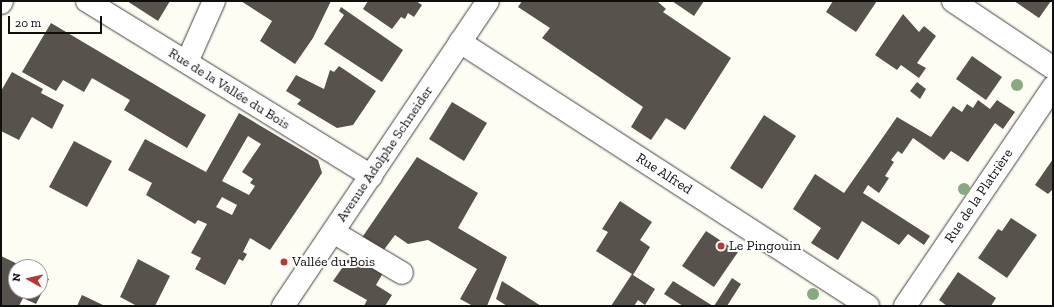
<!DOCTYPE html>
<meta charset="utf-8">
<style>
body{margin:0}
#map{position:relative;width:1054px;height:307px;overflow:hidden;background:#fefdf3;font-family:"Zilla Slab",serif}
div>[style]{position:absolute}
.building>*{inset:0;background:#57524c}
.roads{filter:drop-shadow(0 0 1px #424242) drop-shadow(0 0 1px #424242)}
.minor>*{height:22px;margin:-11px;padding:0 11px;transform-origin:11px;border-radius:11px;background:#fff}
.trees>*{width:12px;height:12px;margin:-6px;border-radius:50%;background:#89a981}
.dots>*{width:11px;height:11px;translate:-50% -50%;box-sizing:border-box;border:2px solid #fff;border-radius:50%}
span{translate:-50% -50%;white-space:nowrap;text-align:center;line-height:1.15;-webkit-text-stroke:4px #fff;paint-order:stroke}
.street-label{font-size:14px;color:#0f0f0f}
.poi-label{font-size:14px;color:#0f0f0f}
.left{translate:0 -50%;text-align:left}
.frame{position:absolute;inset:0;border:2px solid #0f0f0f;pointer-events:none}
.north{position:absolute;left:8px;top:259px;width:40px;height:40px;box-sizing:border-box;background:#fff;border:1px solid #9f9f9f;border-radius:50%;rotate:278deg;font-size:11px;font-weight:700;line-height:16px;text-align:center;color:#0f0f0f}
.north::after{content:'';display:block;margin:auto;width:14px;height:18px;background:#b73a30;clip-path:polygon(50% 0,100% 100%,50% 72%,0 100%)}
.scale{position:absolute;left:8px;top:16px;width:94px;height:18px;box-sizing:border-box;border:2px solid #0f0f0f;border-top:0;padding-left:5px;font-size:12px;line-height:14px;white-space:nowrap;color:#0f0f0f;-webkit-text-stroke:3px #fff;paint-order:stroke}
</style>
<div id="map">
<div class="building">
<div style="clip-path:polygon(127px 1px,170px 1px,158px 21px)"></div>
<div style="clip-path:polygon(241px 1px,331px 1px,313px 38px,295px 64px,260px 41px,272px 21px)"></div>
<div style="clip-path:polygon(368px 1px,416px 1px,422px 5px,414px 17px,408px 13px,405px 19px,401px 17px,392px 29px,363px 9px)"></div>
<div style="clip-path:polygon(522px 1px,657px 1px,666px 9px,663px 12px,731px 58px,685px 130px,666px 118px,651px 140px,631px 127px,643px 107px,542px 38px,550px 28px,518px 7px)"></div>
<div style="clip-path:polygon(672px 1px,704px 1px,694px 16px)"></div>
<div style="clip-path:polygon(833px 1px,877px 1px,856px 32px,826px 12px)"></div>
<div style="clip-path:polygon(1014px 1px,1051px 1px,1039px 18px)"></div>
<div style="clip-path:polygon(341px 7px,403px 50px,382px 82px,324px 44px,344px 15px,339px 11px)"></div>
<div style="clip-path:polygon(903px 14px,919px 32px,924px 26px,936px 36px,917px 63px,926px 68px,919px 78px,901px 65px,897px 70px,875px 55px)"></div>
<div style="clip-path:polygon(51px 23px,206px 115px,187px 148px,124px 110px,130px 100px,92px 78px,84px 92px,63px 80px,56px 91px,22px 72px)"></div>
<div style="clip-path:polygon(972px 56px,1002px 77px,986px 100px,956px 79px)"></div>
<div style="clip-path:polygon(339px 66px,376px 91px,353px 125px,337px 128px,297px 104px,301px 100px,286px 91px,296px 75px,324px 89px,330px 70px,334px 72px)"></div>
<div style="clip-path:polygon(12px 72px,43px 89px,41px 93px,64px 105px,52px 129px,32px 117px,19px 140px,1px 131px,1px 91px)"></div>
<div style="clip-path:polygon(917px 82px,926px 89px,920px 99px,910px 91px)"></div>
<div style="clip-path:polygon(978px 100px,990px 109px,997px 100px,1015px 112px,1003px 129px,995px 123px,968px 162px,951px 151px,944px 160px,913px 138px,902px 154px,898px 151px,891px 160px,894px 162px,885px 176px,889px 178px,879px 193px,868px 185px,863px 193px,930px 236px,924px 245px,908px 234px,899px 245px,862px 221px,838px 260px,811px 243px,821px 228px,793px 209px,815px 174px,844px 193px,897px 117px,931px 137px,953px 106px,962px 112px,967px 104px,973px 108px)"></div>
<div style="clip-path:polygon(452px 102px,487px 123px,464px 161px,429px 139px)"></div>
<div style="clip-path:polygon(evenodd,239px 113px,318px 160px,322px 173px,270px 250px,250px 238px,243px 252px,247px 254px,243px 261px,239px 259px,225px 285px,195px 269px,201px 258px,191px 253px,207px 224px,198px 220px,195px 224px,146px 195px,152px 183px,128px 170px,145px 139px,206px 172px,239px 113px,248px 136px,261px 144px,242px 172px,253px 179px,250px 183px,255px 186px,249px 195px,222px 181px,248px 136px,239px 113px,222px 197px,237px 205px,232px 215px,216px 207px,222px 197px)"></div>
<div style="clip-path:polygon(764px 115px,796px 136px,762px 189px,730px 168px)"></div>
<div style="clip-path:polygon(74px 141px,112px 161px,87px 207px,49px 187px)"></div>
<div style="clip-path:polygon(417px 157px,478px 193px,458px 228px,507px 257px,487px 306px,473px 306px,460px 299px,477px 269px,428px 240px,408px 244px,395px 235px,380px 255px,359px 242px)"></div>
<div style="clip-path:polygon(1053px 159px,1053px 189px,1048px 194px,1035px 185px)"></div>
<div style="clip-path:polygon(620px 201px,652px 222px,640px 240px,650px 247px,633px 275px,655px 289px,645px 305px,638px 300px,634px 306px,611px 306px,632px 274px,596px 251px,608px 232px,602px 229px)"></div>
<div style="clip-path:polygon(1011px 218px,1037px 235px,1007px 278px,978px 258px,998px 229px,1002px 231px)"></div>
<div style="clip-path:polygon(706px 231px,738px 252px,714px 287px,682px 266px)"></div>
<div style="clip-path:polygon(354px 251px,386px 268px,376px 285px,392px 295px,385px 306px,364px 306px,367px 300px,333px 281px)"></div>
<div style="clip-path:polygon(1px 256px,24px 267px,16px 267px,16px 291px,40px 291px,40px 275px,49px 279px,36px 304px,23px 298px,19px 306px,1px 306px)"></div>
<div style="clip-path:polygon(138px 259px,170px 276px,155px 306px,137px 306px,120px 297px)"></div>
<div style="clip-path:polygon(958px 272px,996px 298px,991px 306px,947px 306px,939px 300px)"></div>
<div style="clip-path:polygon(732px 278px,741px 284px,727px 306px,714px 306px)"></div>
<div style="clip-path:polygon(502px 281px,541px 306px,507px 306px,496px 299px)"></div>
<div style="clip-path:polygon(673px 281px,713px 306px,683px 306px,664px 294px)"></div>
<div style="clip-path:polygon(82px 295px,105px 306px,77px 306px)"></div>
</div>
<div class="roads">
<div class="minor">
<div style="left:87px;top:1px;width:334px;rotate:31.6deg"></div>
<div style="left:953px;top:1px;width:120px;rotate:33.8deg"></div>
<div style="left:1px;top:3px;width:2px;rotate:-63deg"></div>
<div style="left:460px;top:42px;width:486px;rotate:32.9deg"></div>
<div style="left:187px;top:62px;width:67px;rotate:-66.1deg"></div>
<div style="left:333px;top:232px;width:80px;rotate:30.7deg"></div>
<div style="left:283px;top:306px;width:367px;rotate:-56.1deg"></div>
<div style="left:905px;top:306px;width:264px;rotate:-55.9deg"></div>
</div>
</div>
<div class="trees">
<div style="left:1017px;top:85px"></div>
<div style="left:964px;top:189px"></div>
<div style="left:813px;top:294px"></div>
</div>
<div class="dots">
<div style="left:721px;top:246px;background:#b73a30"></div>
<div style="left:284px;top:262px;background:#b73a30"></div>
</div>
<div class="street-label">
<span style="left:229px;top:89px;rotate:32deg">Rue de la Vallée du Bois</span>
<span style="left:385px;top:154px;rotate:-56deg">Avenue Adolphe Schneider</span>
<span style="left:664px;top:174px;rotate:33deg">Rue Alfred</span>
<span style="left:979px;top:196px;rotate:-56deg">Rue de la Platrière</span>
</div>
<div class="poi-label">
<span class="left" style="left:729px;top:246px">Le Pingouin</span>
<span class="left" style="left:292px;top:262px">Vallée du Bois</span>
</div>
<div class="frame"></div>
<div class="north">N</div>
<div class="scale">20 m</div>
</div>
